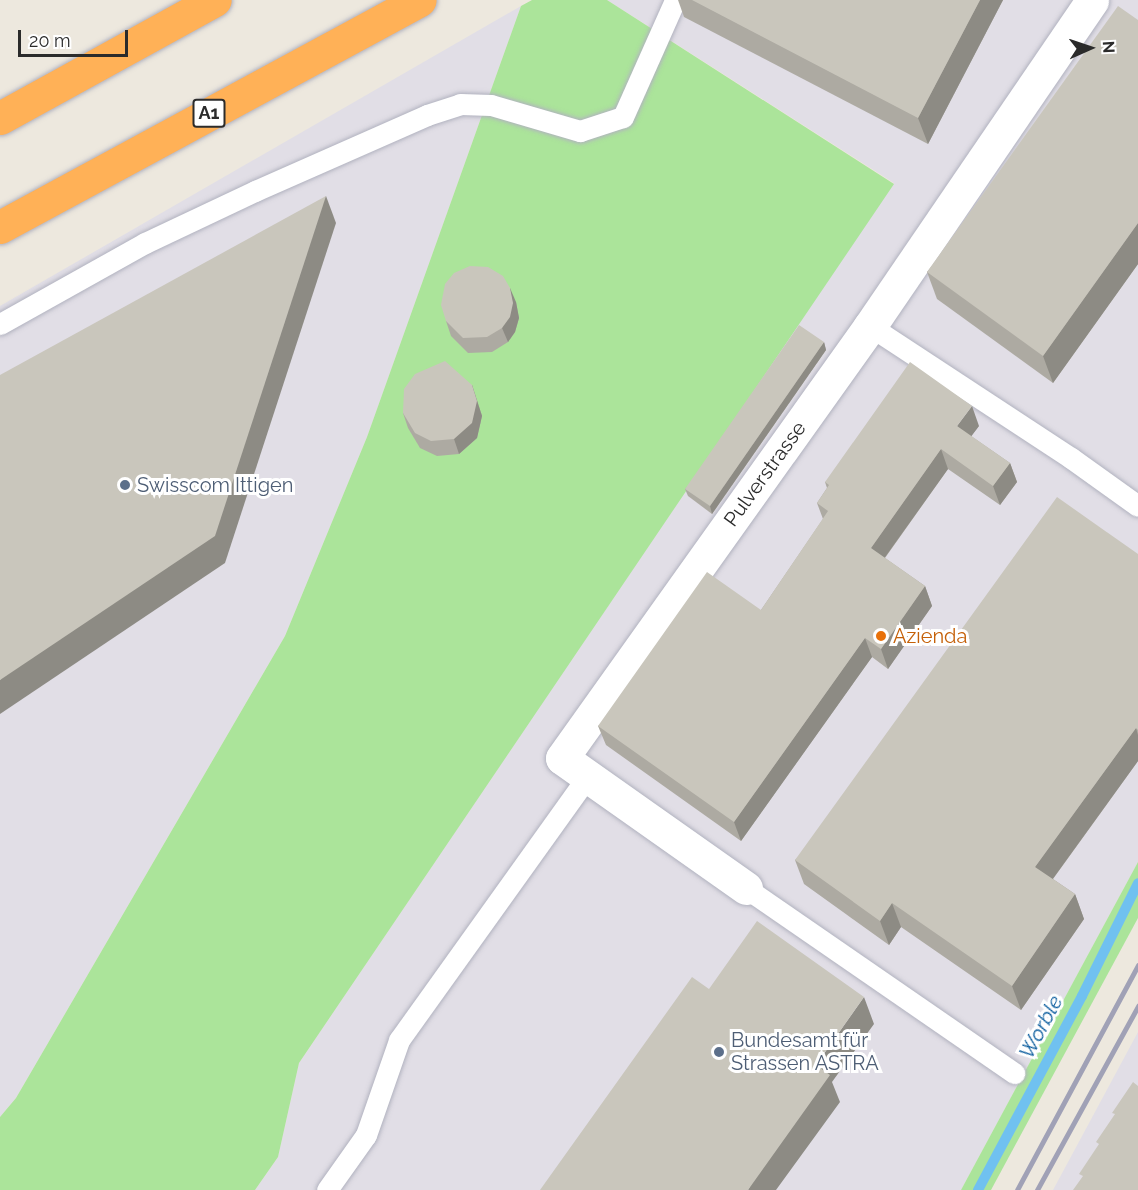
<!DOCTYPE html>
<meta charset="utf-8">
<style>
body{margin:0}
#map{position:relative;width:1138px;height:1190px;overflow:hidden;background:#ede8de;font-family:Raleway,sans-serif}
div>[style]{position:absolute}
.industrial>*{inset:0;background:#e1dee6}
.green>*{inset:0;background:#abe49a}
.stream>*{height:10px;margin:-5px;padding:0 5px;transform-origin:5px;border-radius:5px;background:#70c1f0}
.roads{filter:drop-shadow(0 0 2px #b1b2bf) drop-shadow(0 0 2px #b1b2bf)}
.service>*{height:21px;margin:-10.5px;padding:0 10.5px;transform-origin:10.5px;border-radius:10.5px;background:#fff}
.minor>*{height:33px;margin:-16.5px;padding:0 16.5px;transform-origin:16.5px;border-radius:16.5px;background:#fff}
.motorway>*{height:33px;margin:-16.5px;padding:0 16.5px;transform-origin:16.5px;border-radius:16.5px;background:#ffb157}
.rail>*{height:4.5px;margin:-2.25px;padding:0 2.25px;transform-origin:2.25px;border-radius:2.25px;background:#a0a1b6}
.wall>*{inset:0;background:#adaaa2}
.shaded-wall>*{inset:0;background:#8d8b84}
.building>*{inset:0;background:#c9c6bc}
.dots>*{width:16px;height:16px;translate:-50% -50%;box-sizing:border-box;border:3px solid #fff;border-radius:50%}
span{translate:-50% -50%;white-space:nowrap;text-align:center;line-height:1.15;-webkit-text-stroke:6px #fff;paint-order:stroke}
.shield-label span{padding:2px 4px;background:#fff;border:2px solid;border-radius:4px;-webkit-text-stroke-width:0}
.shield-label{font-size:18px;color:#2b2b2b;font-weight:700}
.street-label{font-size:20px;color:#2b2b2b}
.service-label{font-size:20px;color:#4e5e75}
.left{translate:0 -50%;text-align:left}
.food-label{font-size:20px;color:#c56008}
.water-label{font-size:21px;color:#0c5d9e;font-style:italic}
.north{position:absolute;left:1060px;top:18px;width:60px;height:60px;-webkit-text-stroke:4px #fff;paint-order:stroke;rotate:87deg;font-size:16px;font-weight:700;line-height:24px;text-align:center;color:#2b2b2b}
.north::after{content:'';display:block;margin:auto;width:21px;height:27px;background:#2b2b2b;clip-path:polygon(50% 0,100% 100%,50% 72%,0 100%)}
.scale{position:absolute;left:18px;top:30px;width:110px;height:27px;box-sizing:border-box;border:3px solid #2b2b2b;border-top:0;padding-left:8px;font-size:18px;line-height:21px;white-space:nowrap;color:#2b2b2b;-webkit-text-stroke:4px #fff;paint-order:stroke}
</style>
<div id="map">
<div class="industrial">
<div style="clip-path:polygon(607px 0,1138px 0,1138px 862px,961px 1190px,255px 1190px,278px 1157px,299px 1063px,894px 183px)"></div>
<div style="clip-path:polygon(521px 6px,367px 437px,285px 636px,16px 1098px,0 1117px,0 306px)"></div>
<div style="clip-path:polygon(1138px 1032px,1138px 1190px,1053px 1190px)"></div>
</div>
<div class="green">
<div style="clip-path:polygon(532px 0,607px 0,894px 184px,299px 1063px,278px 1157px,255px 1190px,0 1190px,0 1117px,16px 1098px,285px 636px,367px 437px,521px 6px)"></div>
<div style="clip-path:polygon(1138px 862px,1138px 918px,991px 1190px,961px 1190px)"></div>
</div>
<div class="stream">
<div style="left:978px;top:1190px;width:220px;rotate:-61.8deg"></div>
<div style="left:1082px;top:996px;width:126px;rotate:-63.6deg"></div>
</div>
<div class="roads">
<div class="service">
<div style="left:0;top:324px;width:166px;rotate:-29.2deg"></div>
<div style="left:145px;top:243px;width:122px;rotate:-25.3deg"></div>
<div style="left:255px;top:191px;width:188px;rotate:-23.8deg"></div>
<div style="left:427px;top:115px;width:35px;rotate:-18deg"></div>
<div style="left:460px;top:104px;width:31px;rotate:2deg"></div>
<div style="left:491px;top:105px;width:93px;rotate:16.3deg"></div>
<div style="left:580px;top:131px;width:45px;rotate:-18deg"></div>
<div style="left:623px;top:117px;width:128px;rotate:-66deg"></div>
<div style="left:870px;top:326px;width:240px;rotate:33.3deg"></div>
<div style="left:1071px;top:458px;width:82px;rotate:35.6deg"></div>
<div style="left:746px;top:888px;width:326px;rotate:34.6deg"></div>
<div style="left:327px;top:1190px;width:67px;rotate:-54.7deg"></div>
<div style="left:366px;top:1135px;width:101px;rotate:-70.8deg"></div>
<div style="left:399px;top:1040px;width:325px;rotate:-54.4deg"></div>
</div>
<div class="minor">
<div style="left:746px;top:888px;width:225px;rotate:-144.8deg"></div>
<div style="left:562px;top:758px;width:531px;rotate:-54.51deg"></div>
<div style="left:870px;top:326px;width:394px;rotate:-55.7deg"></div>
</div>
<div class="motorway">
<div style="left:0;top:118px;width:245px;rotate:-28.8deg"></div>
<div style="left:0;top:227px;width:477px;rotate:-28.4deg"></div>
</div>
</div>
<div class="rail">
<div style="left:1017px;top:1190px;width:255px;rotate:-61.7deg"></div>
<div style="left:1037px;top:1190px;width:210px;rotate:-61.2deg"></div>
</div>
<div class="wall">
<div style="clip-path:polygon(678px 0,1003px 0,928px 144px,684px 17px)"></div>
<div style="clip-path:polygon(1138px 20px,1138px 264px,1053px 383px,937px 299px,927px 272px)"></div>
<div style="clip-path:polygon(516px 302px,519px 318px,515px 332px,508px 342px,492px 352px,468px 353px,451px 336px,446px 321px)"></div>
<div style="clip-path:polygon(824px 342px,826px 350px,712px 514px,688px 496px,685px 489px)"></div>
<div style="clip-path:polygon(472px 385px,482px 416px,477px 438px,459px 454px,437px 456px,420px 448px,408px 428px,403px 413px)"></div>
<div style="clip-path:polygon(979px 426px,971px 436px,1010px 463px,1017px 482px,1000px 505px,948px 469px,885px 558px,925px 586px,932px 606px,888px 669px,872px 657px,741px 841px,606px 745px,598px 726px,761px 610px,823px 519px,817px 503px,827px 488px,825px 482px)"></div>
<div style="clip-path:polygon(1138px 554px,1138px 761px,1053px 879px,1075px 894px,1084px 919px,1021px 1010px,901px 927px,889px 945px,804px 884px,795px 860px)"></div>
</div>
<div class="shaded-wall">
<div style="clip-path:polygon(980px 0,1003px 0,928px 144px,918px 118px)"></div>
<div style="clip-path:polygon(326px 196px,336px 223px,225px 563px,0 714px,0 680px)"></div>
<div style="clip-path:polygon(1138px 223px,1138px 264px,1053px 383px,1043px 356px)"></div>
<div style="clip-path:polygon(510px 288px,516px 302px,519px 318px,515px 332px,508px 342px,502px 328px)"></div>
<div style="clip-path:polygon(824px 342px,826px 350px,712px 514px,710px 506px)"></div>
<div style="clip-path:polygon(472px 385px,482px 416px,477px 438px,459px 454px,454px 439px)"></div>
<div style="clip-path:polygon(972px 406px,979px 426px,964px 446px,957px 426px)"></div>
<div style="clip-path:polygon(941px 449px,948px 469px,878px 567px,871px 548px)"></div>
<div style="clip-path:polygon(1010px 463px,1017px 482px,1000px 505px,993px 486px)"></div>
<div style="clip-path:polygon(925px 586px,932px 606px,888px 669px,881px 649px)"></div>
<div style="clip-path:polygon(865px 638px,872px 657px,741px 841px,734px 822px)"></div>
<div style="clip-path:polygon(1136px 728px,1138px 735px,1138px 761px,1044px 891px,1035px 867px)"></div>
<div style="clip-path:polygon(1075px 894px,1084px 919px,1021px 1010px,1012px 986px)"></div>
<div style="clip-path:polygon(892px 903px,901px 927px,889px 945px,880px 921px)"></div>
<div style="clip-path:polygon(864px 997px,874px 1024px,832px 1082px,840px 1102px,776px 1190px,748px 1190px,816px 1065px)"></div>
</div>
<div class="building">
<div style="clip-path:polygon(692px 0,980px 0,918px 118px)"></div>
<div style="clip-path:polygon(1118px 6px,1138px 20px,1138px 223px,1043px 356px,927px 272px)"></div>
<div style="clip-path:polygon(326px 196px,215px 536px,0 680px,0 375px)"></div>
<div style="clip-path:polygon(470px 266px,488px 267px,503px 276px,510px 288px,513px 303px,510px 317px,502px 328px,487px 337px,463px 338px,446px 321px,441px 305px,445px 284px,454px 273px)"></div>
<div style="clip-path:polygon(799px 325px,824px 342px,710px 506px,685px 489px)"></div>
<div style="clip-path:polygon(445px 361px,472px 385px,477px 401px,472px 423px,454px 439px,431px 441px,415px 433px,403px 413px,404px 389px,415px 374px)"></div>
<div style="clip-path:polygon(910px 362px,972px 406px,957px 426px,1010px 463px,993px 486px,941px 449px,871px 548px,925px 586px,881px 649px,865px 638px,734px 822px,598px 726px,707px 572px,761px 610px,828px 511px,817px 503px,829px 485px,825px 482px)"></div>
<div style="clip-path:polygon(1057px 497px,1138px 554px,1138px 730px,1136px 728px,1035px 867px,1075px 894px,1012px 986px,892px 903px,880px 921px,795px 860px)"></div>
<div style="clip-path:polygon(757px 921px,864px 997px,816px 1065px,830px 1075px,748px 1190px,540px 1190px,692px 977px,709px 989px)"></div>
<div style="clip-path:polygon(1133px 1082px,1138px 1086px,1138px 1190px,1073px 1190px,1083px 1176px,1079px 1174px,1099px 1144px,1096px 1142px,1115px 1114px,1112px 1113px)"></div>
</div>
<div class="dots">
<div style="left:125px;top:485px;background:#5c6f8a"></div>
<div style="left:881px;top:636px;background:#e8710a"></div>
<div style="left:719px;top:1052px;background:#5c6f8a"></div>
</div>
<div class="shield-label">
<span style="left:209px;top:113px">A1</span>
</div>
<div class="street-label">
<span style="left:765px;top:474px;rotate:-54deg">Pulverstrasse</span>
</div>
<div class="service-label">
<span class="left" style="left:137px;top:485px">Swisscom Ittigen</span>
<span class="left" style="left:731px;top:1052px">Bundesamt für<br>Strassen ASTRA</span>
</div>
<div class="food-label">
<span class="left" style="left:893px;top:636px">Azienda</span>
</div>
<div class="water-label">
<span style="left:1041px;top:1027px;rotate:-62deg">Worble</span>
</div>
<div class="north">N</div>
<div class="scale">20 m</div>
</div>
